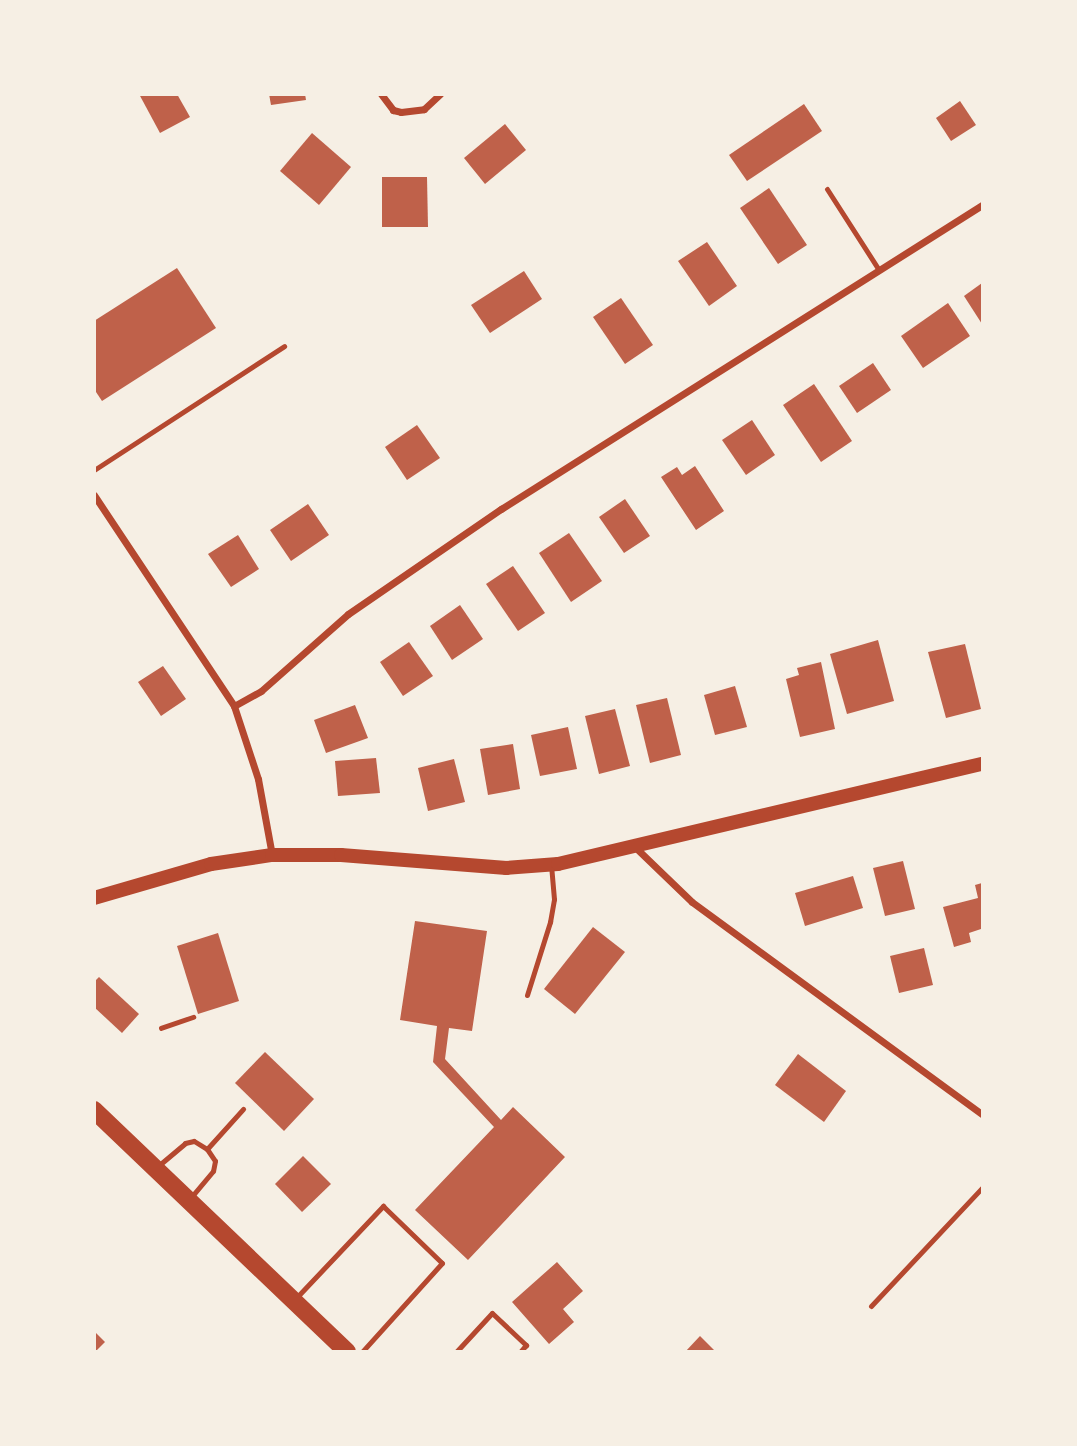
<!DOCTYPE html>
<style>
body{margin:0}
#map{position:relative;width:1077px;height:1446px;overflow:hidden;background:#f6efe4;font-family:"Work Sans",sans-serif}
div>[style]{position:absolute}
.building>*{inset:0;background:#bf614a}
.path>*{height:4.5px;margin:-2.25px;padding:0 2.25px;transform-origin:2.25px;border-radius:2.25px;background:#b5482f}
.service>*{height:5px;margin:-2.5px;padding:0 2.5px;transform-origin:2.5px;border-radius:2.5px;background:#b5482f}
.minor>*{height:7px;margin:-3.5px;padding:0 3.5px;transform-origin:3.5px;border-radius:3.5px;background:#b5482f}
.secondary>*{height:14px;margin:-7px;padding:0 7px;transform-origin:7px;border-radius:7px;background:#b5482f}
.primary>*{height:18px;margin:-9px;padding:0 9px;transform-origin:9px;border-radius:9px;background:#b5482f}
span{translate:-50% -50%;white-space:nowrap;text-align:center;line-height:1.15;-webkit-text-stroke:7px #f6efe4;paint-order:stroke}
.frame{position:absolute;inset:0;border:96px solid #f6efe4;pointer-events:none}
</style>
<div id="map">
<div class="building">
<div style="clip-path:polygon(139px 94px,177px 94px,190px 117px,160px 133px)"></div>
<div style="clip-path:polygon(269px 94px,305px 94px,306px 100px,271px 105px)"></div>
<div style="clip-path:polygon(960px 101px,976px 125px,951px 141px,936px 118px)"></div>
<div style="clip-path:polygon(804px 104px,822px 131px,747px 181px,729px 155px)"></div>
<div style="clip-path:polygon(505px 124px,526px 150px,485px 184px,464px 158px)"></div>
<div style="clip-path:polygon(312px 133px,351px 167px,319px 205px,280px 171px)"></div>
<div style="clip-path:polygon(382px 177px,427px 177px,428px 227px,382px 227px)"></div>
<div style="clip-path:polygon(769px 188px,807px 245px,778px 264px,740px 208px)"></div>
<div style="clip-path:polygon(707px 242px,737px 286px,709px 306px,678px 261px)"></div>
<div style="clip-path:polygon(177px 268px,216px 328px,102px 401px,94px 389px,94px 321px)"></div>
<div style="clip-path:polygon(524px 271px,542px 299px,490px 333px,471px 305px)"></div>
<div style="clip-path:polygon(982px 283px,982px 324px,964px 296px)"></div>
<div style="clip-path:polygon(621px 298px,653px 345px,625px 364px,593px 317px)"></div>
<div style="clip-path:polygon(948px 303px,970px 336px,923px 368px,901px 336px)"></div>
<div style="clip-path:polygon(873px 363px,891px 390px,857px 413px,839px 386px)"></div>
<div style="clip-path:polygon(814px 384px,852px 441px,821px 462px,783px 405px)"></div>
<div style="clip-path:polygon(752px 420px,775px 455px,746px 475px,722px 440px)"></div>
<div style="clip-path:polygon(417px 425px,440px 458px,407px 480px,385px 447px)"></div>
<div style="clip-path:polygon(695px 466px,724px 511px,696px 530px,661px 477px,677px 467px,682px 475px)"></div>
<div style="clip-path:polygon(625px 499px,650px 536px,624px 553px,599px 517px)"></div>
<div style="clip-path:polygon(308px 504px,329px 535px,291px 561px,270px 530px)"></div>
<div style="clip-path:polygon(569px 533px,602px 581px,571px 602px,539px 553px)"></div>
<div style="clip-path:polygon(238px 535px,259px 569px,231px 587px,208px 554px)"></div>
<div style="clip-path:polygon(513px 566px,545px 613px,518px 631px,486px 584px)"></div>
<div style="clip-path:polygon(460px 605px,483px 639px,452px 660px,430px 626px)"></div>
<div style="clip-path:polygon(878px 640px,894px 701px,847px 714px,830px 654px)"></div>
<div style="clip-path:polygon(409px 642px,433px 676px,403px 696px,380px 662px)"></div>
<div style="clip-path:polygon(965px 644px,981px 709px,946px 718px,928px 652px)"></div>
<div style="clip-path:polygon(821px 662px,835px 729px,800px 737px,786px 679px,799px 675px,797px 668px)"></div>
<div style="clip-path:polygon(163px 666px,186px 699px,161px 716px,138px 682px)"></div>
<div style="clip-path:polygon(735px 686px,747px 727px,715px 735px,704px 695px)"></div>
<div style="clip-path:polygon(667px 698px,681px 755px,650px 763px,636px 705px)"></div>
<div style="clip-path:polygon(355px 705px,368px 738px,326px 753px,314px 720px)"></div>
<div style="clip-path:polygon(615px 709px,630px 766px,599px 774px,585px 716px)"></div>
<div style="clip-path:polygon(568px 727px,577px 769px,540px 776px,531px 735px)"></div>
<div style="clip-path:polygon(513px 744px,520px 789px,488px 795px,480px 749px)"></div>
<div style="clip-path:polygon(376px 758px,380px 793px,338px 796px,335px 761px)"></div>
<div style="clip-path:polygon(454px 759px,465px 802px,428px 811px,418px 768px)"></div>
<div style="clip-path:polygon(903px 861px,915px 909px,885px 916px,873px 868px)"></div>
<div style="clip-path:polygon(853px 876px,863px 908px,805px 926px,795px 893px)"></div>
<div style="clip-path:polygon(982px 883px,981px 929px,969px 933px,971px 942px,954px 947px,943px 907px,978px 898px,975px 885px)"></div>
<div style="clip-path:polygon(415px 921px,487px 931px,472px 1031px,449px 1028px,445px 1059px,501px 1120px,513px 1107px,565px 1157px,468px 1260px,415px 1210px,494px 1127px,433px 1062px,437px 1026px,400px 1020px)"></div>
<div style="clip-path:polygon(593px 927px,625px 952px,575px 1014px,544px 989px)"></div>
<div style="clip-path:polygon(218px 933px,239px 1001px,198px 1014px,177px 946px)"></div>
<div style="clip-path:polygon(924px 948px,933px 985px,899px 993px,890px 956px)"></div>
<div style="clip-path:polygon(99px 977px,139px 1014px,122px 1033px,94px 1007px,94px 982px)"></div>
<div style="clip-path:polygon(265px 1052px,314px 1099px,284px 1131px,235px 1083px)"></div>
<div style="clip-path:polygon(798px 1054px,846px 1091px,824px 1122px,775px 1085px)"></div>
<div style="clip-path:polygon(303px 1156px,331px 1184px,302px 1212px,275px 1184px)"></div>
<div style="clip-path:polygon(557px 1262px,583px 1291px,563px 1309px,574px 1322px,549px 1344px,512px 1302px)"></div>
<div style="clip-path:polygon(94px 1331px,105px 1342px,95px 1352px,94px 1352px)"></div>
<div style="clip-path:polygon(700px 1336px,716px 1352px,685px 1352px)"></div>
</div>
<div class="path">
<div style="left:161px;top:1028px;width:34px;rotate:-19deg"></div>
</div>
<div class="service">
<div style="left:827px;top:189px;width:96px;rotate:57.3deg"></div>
<div style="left:94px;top:470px;width:227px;rotate:-33.1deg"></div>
<div style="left:527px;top:995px;width:77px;rotate:-72.5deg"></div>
<div style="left:550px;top:922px;width:23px;rotate:-80deg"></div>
<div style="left:554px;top:899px;width:34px;rotate:-95deg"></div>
<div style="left:207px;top:1149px;width:54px;rotate:-48deg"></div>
<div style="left:158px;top:1166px;width:35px;rotate:-40deg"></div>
<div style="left:185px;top:1143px;width:9px;rotate:-13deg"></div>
<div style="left:194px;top:1141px;width:15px;rotate:32deg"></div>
<div style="left:207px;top:1149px;width:14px;rotate:56deg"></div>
<div style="left:215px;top:1161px;width:10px;rotate:101deg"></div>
<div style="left:213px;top:1171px;width:35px;rotate:130deg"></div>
<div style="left:296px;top:1298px;width:127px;rotate:-46.6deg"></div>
<div style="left:383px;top:1206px;width:82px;rotate:44deg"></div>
<div style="left:442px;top:1263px;width:120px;rotate:132deg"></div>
<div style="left:871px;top:1306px;width:162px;rotate:-46.8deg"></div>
<div style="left:456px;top:1352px;width:53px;rotate:-47.3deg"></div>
<div style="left:492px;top:1313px;width:47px;rotate:43.3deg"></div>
<div style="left:526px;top:1345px;width:9px;rotate:131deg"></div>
</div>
<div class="minor">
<div style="left:381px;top:94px;width:20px;rotate:53deg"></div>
<div style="left:393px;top:110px;width:8px;rotate:14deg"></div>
<div style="left:401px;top:112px;width:23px;rotate:-7deg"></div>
<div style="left:424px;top:109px;width:22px;rotate:-43deg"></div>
<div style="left:94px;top:495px;width:253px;rotate:56.4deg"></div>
<div style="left:234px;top:706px;width:77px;rotate:71.8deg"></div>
<div style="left:258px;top:779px;width:77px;rotate:79.6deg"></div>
<div style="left:234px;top:706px;width:31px;rotate:-29deg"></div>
<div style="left:261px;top:691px;width:116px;rotate:-41.5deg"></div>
<div style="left:348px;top:614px;width:186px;rotate:-34.5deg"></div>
<div style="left:501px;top:509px;width:569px;rotate:-32.29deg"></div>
<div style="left:637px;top:849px;width:76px;rotate:43.9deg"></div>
<div style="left:692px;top:902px;width:359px;rotate:36.2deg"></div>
</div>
<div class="secondary">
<div style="left:94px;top:898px;width:122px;rotate:-16.2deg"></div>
<div style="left:211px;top:864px;width:62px;rotate:-8.4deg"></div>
<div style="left:272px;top:855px;width:69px"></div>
<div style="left:341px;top:855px;width:166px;rotate:4.5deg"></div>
<div style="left:506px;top:868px;width:52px;rotate:-4.4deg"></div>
<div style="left:558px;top:864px;width:436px;rotate:-13.3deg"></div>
</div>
<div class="primary">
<div style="left:94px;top:1110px;width:350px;rotate:43.7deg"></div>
</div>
<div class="frame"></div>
</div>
